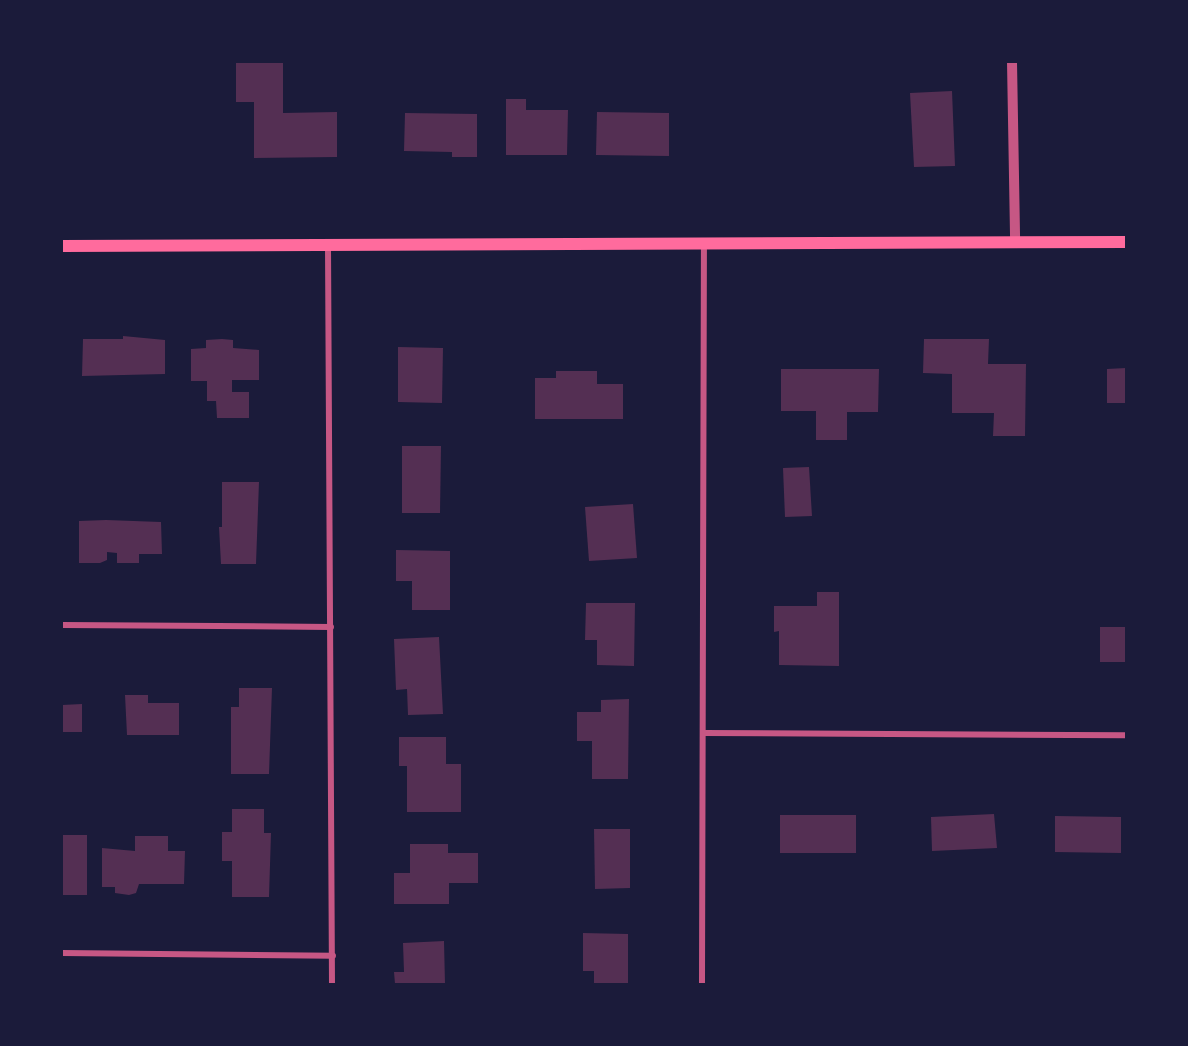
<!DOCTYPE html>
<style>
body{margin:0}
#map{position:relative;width:1188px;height:1046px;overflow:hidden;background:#1b1b3a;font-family:Mulish,sans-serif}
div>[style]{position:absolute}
.building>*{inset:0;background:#542f53}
.minor>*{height:6px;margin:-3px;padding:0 3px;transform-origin:3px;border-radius:3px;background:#c65784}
.tertiary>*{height:10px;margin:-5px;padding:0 5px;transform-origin:5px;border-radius:5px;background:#c65784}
.secondary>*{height:12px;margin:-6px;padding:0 6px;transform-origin:6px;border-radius:6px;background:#ff6b9d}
span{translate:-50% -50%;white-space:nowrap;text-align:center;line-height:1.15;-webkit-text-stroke:6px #1b1b3a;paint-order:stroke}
.frame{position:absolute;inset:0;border:63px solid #1b1b3a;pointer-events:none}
</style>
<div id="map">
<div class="building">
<div style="clip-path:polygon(236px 62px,283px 62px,283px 113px,337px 112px,337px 157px,254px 158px,254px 102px,236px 102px)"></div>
<div style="clip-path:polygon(952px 91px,955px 166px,914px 167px,910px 93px)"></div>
<div style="clip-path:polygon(506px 99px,526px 99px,526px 110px,568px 110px,567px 155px,506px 155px)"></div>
<div style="clip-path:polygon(597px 112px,669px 113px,669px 156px,596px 155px)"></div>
<div style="clip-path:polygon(405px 113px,477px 114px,477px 157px,452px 157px,452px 152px,404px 151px)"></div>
<div style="clip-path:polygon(123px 336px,165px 340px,165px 374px,82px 376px,83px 339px,123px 339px)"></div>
<div style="clip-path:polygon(222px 339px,233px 340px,233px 348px,259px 350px,259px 380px,232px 380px,232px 392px,249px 392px,249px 418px,217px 418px,216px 401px,207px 401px,207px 381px,191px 381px,191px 349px,206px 348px,206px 340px)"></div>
<div style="clip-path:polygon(924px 339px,989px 339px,988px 364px,1026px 364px,1025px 436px,993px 436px,994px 413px,952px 413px,952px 374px,923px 373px)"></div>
<div style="clip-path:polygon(398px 347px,443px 348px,442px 403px,398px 402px)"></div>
<div style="clip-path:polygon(1126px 368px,1126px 403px,1107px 403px,1107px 369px)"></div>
<div style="clip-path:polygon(781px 369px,879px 369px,878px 412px,847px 412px,847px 440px,816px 440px,816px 411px,781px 411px)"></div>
<div style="clip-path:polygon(556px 371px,597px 371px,597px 384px,623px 384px,623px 419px,535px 419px,535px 378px,556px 378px)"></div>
<div style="clip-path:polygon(402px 446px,441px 446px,440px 513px,402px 513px)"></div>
<div style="clip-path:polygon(809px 467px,812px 516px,785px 517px,783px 468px)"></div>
<div style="clip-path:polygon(222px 482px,259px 482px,256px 564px,221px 564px,219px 527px,222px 527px)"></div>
<div style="clip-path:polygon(633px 504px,637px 558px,589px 561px,585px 507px)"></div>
<div style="clip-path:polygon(106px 520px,161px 522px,162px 554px,139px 554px,139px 563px,117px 563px,117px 553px,107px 552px,107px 560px,100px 563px,79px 563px,79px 521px)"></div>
<div style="clip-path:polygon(396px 550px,450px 551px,450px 610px,412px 610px,412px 581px,396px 581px)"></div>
<div style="clip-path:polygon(817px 592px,839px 592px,839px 666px,779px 665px,779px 631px,774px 632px,774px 606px,817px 606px)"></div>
<div style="clip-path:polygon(586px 603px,635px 603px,634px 666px,597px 665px,597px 640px,585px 640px)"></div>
<div style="clip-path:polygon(1100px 627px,1126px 627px,1126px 662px,1100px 662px)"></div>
<div style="clip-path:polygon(439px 637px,443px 714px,408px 715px,407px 689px,396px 690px,394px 639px)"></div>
<div style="clip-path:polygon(239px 688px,272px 688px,269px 774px,231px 774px,231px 707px,239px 707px)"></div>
<div style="clip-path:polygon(125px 695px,148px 695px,148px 703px,179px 703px,179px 735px,127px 735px)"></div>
<div style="clip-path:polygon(629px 699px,628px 779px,592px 779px,592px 741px,577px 741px,577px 712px,601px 712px,601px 700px)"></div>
<div style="clip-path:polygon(82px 704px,82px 732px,62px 732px,62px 705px)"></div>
<div style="clip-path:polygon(399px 737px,446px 737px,446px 764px,461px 764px,461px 812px,407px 812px,407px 766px,399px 766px)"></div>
<div style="clip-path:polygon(232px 809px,264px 809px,264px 833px,271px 833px,269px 897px,232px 897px,232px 861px,222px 861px,222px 832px,232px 832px)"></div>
<div style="clip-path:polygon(994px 814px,997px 848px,932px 851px,931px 817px)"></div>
<div style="clip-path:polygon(780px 815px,856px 815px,856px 853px,780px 853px)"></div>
<div style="clip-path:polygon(1055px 816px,1121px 817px,1121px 853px,1055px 852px)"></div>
<div style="clip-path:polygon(594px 829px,630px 829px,630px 888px,595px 889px)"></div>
<div style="clip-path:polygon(62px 835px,87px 835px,87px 895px,62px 895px)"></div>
<div style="clip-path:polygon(135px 836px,168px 836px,168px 851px,185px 851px,184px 884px,139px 884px,136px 893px,129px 895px,115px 893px,115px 887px,102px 887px,102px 848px,135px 851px)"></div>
<div style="clip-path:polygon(410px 844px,448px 844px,448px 853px,478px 853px,478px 883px,449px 883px,449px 904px,394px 904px,394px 873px,410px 873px)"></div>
<div style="clip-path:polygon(583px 933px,628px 934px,628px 984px,594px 984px,594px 971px,583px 971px)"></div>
<div style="clip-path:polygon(444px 941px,445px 984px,395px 984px,394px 972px,404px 972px,403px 943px)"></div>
</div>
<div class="minor">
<div style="left:328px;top:246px;width:738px;rotate:89.69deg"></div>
<div style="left:62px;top:625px;width:269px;rotate:0.4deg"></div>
<div style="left:703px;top:733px;width:423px;rotate:0.3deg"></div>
<div style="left:62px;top:953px;width:271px;rotate:0.6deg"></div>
<div style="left:702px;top:984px;width:740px;rotate:-89.85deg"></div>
</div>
<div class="tertiary">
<div style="left:1012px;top:62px;width:179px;rotate:89deg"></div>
</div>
<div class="secondary">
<div style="left:62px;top:246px;width:1064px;rotate:-0.22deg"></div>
</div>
<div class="frame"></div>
</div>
